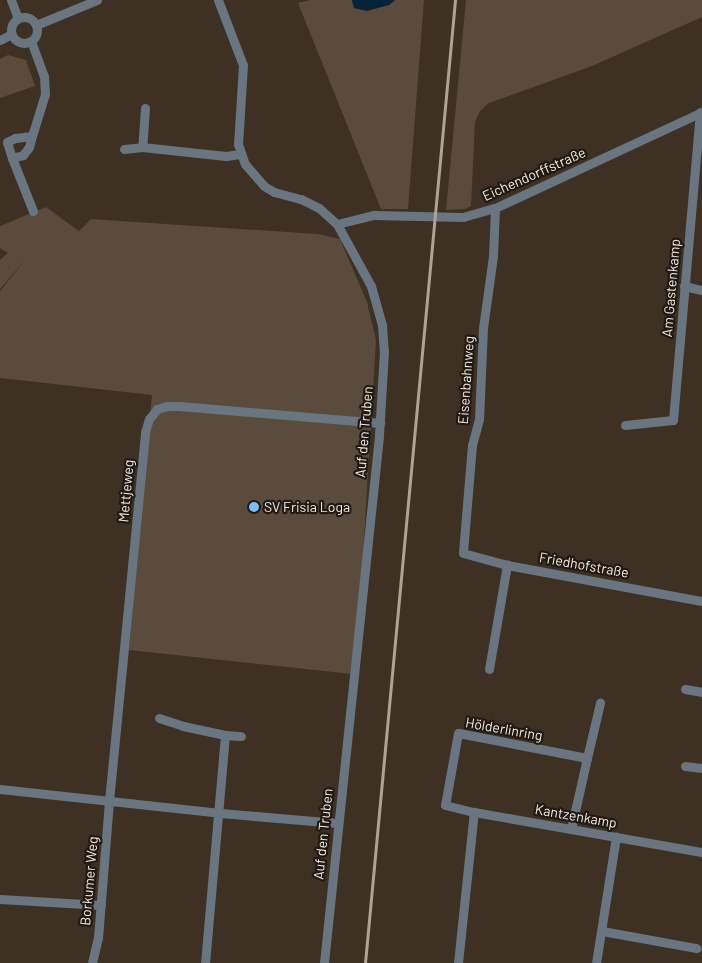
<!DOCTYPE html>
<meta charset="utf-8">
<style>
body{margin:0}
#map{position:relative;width:702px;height:963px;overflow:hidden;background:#3e3022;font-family:Barlow,sans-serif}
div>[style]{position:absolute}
.green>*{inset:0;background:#5a4b3c}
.water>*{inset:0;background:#072337}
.street>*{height:9px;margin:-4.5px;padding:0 4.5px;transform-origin:4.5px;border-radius:4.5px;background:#697681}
.street>.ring{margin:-4.5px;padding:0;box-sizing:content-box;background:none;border:9px solid #697681;border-radius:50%}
.rail>*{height:3px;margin:-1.5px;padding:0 1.5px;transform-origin:1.5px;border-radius:1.5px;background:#aea398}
.dots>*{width:14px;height:14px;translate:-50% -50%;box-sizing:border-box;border:2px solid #201a13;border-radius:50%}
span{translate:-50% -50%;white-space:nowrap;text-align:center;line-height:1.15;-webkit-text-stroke:4.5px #201a13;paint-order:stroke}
.street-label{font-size:14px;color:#f3eae1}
.poi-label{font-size:14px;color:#f3eae1}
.left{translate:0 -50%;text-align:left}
</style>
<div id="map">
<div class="green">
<div style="clip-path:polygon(310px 0,352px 0,354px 8px,389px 5px,395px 0,424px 0,408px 209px,381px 209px,298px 3px)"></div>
<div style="clip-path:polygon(466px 0,702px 0,702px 17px,592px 66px,489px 103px,480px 111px,475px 122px,471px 206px,465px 209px,446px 210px)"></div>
<div style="clip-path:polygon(8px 55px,26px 60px,35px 86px,0 98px,0 59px)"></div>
<div style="clip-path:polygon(46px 207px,79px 231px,91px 219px,318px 234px,340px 239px,367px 302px,376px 340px,362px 572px,352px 674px,129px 650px,152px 395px,0 378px,0 291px,27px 258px,0 289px,0 260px,8px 253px,0 248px,0 226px)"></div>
</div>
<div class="water">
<div style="clip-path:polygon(352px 0,395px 0,389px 5px,367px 11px,354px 8px)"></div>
</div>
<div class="street">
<div style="left:11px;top:0;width:19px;rotate:69deg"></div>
<div style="left:218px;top:0;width:70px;rotate:69deg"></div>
<div style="left:243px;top:65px;width:79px;rotate:93.6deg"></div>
<div style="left:238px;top:144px;width:21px;rotate:71deg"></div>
<div style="left:245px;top:164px;width:29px;rotate:49deg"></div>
<div style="left:264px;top:186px;width:12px;rotate:31deg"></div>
<div style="left:274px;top:192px;width:28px;rotate:15deg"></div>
<div style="left:301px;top:199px;width:20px;rotate:27deg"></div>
<div style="left:319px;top:208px;width:24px;rotate:42deg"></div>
<div style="left:337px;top:224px;width:71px;rotate:61.3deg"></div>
<div style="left:371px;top:286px;width:41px;rotate:74.2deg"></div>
<div style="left:382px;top:325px;width:26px;rotate:86deg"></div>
<div style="left:384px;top:351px;width:85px;rotate:93.4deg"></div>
<div style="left:379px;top:436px;width:530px;rotate:95.96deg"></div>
<div class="ring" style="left:11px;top:17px;width:17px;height:17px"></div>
<div style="left:36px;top:25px;width:66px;rotate:-22.3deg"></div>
<div style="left:0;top:40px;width:13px;rotate:-27deg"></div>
<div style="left:31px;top:41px;width:37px;rotate:70deg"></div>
<div style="left:44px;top:76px;width:18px;rotate:87deg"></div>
<div style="left:45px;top:94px;width:44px;rotate:107.2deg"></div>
<div style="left:32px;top:136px;width:17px;rotate:173deg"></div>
<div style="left:15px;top:138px;width:9px;rotate:153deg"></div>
<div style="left:7px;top:142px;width:17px;rotate:73deg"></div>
<div style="left:12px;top:158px;width:11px;rotate:-15deg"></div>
<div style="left:23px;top:155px;width:10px;rotate:-53deg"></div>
<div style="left:29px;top:147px;width:11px;rotate:-75deg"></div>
<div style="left:145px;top:108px;width:39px;rotate:94deg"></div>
<div style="left:142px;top:147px;width:84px;rotate:6.1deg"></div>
<div style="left:226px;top:156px;width:14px;rotate:-8deg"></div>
<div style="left:124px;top:149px;width:18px;rotate:-6deg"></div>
<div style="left:12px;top:158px;width:57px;rotate:68.4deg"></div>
<div style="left:495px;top:208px;width:48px;rotate:92.4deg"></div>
<div style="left:493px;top:256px;width:73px;rotate:97.9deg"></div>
<div style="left:483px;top:328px;width:91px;rotate:92.5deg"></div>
<div style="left:479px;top:419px;width:27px;rotate:105deg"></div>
<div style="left:472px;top:445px;width:108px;rotate:94.8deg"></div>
<div style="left:463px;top:553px;width:46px;rotate:15.3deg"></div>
<div style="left:507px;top:565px;width:198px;rotate:10.5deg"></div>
<div style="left:337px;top:224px;width:38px;rotate:-14deg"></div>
<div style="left:374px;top:215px;width:89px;rotate:1.3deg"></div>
<div style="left:463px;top:217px;width:33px;rotate:-16deg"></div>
<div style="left:495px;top:208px;width:228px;rotate:-24.9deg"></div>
<div style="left:684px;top:286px;width:18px;rotate:13deg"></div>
<div style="left:625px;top:425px;width:48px;rotate:-5.9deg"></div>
<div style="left:673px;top:420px;width:309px;rotate:-85deg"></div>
<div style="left:489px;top:669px;width:106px;rotate:-80.2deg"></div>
<div style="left:685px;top:689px;width:17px;rotate:10deg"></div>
<div style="left:159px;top:718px;width:25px;rotate:18deg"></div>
<div style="left:183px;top:726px;width:43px;rotate:12.1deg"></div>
<div style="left:225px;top:735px;width:229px;rotate:95deg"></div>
<div style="left:225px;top:735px;width:16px;rotate:4deg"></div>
<div style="left:587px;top:758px;width:57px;rotate:-76.7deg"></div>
<div style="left:685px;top:766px;width:17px;rotate:7deg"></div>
<div style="left:0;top:789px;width:221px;rotate:6.2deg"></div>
<div style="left:220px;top:813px;width:117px;rotate:4.9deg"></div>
<div style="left:571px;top:829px;width:73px;rotate:-77.3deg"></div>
<div style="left:587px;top:758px;width:131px;rotate:-169deg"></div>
<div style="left:458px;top:733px;width:73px;rotate:100.2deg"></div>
<div style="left:445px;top:805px;width:30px;rotate:14deg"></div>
<div style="left:474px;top:812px;width:231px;rotate:10deg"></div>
<div style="left:0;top:899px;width:101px;rotate:3.4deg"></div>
<div style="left:602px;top:931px;width:96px;rotate:10.3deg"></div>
<div style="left:92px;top:963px;width:26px;rotate:-77deg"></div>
<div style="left:98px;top:938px;width:137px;rotate:-85.4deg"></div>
<div style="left:109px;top:801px;width:371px;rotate:-84.4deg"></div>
<div style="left:145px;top:432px;width:14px;rotate:-73deg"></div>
<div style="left:149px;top:419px;width:13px;rotate:-51deg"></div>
<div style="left:157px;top:409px;width:10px;rotate:-17deg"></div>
<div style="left:167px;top:406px;width:12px"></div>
<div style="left:179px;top:406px;width:202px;rotate:4.8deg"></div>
<div style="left:458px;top:963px;width:152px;rotate:-84deg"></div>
<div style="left:596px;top:963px;width:128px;rotate:-81deg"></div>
</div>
<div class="rail">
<div style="left:365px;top:963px;width:967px;rotate:-84.66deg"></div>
</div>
<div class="dots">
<div style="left:254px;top:507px;background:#78bff7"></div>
</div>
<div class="street-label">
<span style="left:534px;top:174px;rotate:-24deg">Eichendorffstraße</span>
<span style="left:671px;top:288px;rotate:-85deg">Am Gastenkamp</span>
<span style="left:466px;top:380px;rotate:-86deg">Eisenbahnweg</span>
<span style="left:364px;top:432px;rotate:-85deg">Auf den Truben</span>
<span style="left:126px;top:491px;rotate:-85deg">Mettjeweg</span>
<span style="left:584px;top:565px;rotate:10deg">Friedhofstraße</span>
<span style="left:504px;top:729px;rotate:10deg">Hölderlinring</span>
<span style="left:576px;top:816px;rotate:10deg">Kantzenkamp</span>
<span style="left:323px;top:834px;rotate:-84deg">Auf den Truben</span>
<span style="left:89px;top:881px;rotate:-85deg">Borkumer Weg</span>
</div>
<div class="poi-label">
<span class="left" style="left:264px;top:507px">SV Frisia Loga</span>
</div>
</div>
